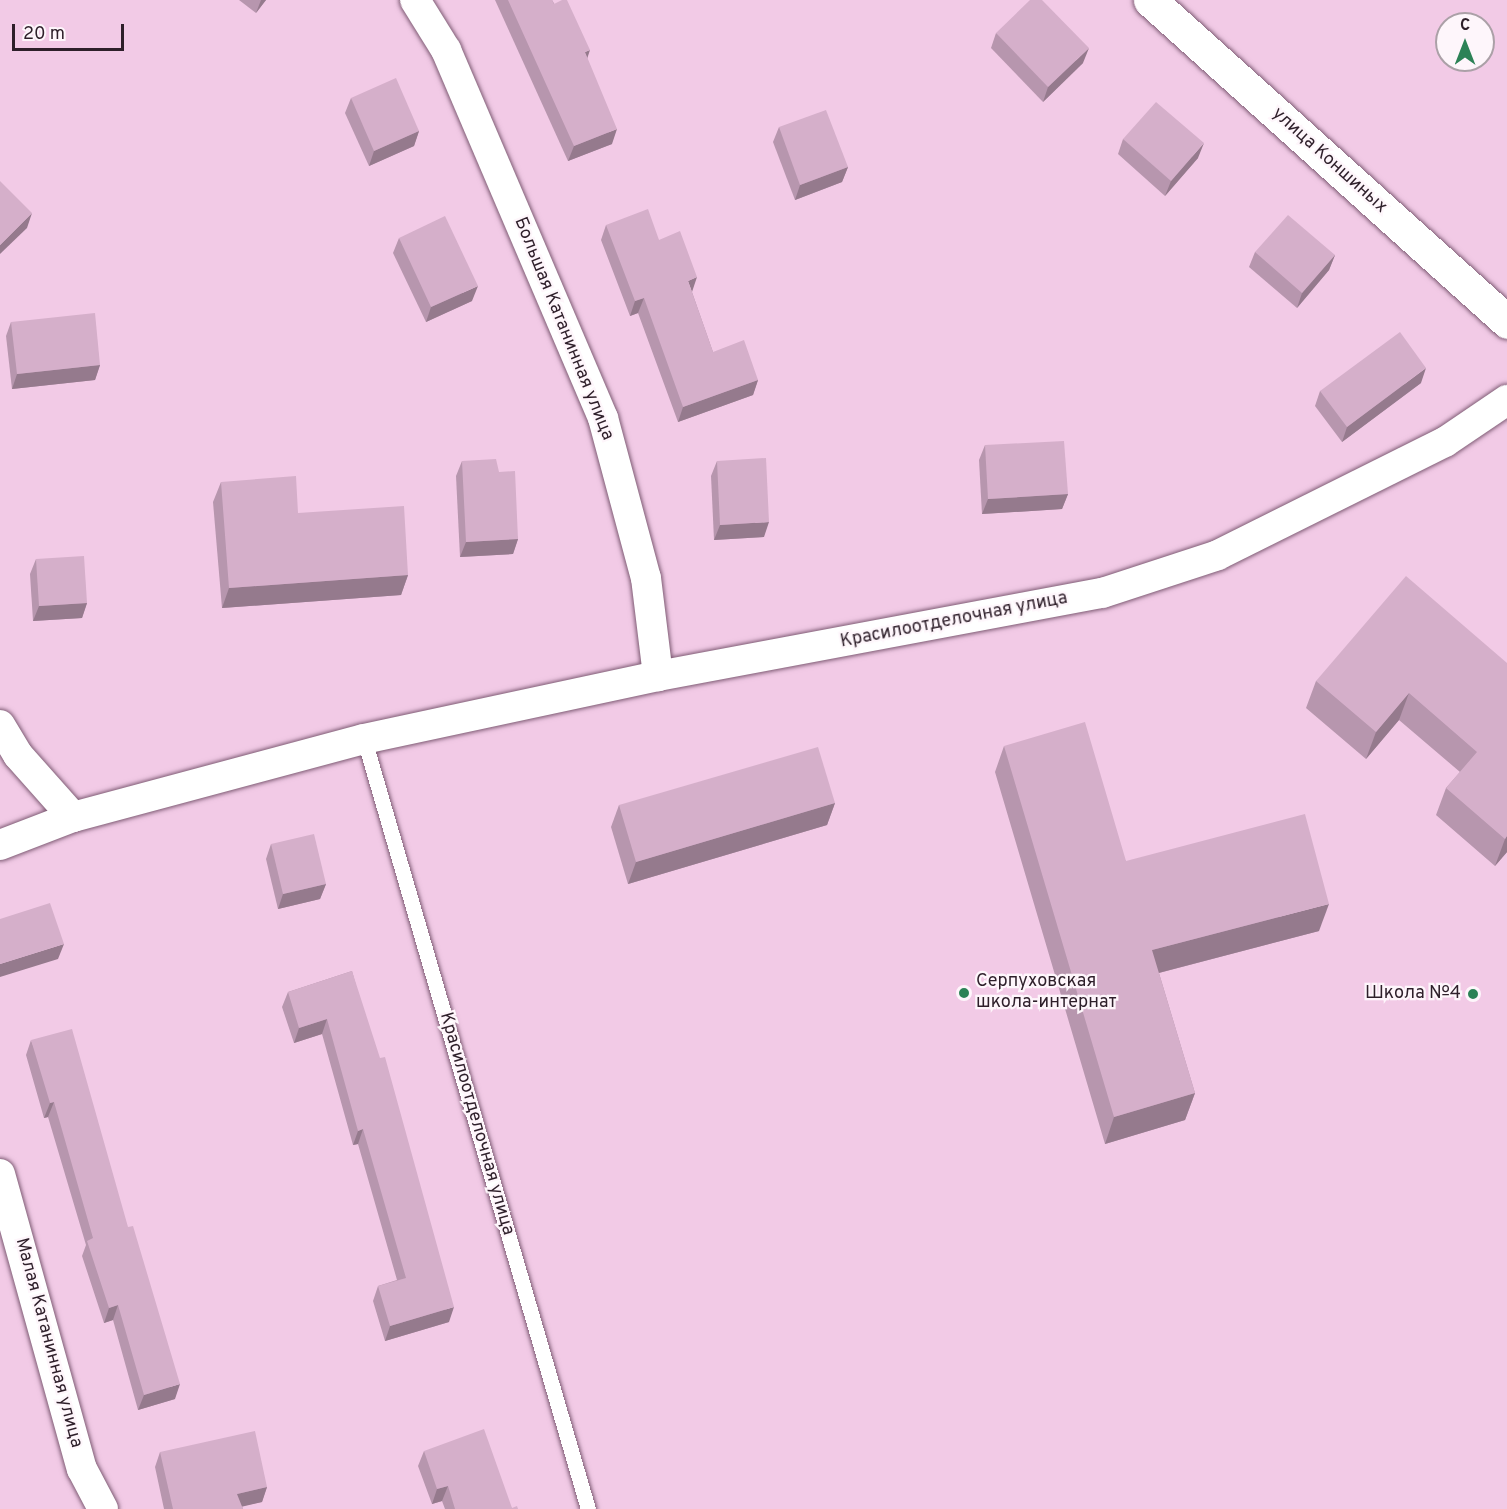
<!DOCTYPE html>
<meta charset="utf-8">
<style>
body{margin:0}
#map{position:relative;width:1507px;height:1509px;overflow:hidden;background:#f2cae6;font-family:Overpass,sans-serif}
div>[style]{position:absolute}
.roads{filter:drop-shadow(0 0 2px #7f5c75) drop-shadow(0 0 2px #7f5c75)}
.lane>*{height:15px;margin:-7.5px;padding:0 7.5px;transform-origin:7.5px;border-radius:7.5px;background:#fff}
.street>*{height:30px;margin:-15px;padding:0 15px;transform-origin:15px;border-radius:15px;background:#fff}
.secondary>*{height:33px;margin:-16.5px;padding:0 16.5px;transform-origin:16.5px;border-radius:16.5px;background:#fff}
.wall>*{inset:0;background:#b796ae}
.shaded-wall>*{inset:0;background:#957a8d}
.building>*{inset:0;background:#d5afca}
.dots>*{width:16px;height:16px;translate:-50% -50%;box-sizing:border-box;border:3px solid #fef6fb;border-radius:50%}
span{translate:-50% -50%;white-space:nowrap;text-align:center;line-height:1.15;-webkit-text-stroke:4.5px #fef6fb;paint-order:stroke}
.street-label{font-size:18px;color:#2e1f2a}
.poi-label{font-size:18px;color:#2e1f2a}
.left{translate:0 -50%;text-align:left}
.right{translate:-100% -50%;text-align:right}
.north{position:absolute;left:1435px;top:12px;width:60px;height:60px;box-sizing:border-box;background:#fef6fb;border:2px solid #aba0a7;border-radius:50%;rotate:0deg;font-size:16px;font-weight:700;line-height:24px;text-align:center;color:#2e1f2a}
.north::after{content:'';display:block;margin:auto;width:21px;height:27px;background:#2c8256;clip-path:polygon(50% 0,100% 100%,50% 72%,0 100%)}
.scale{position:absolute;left:12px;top:24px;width:112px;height:27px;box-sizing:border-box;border:3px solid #2e1f2a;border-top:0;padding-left:8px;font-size:18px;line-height:21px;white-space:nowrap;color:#2e1f2a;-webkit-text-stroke:4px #fef6fb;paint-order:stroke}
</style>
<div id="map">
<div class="roads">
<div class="lane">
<div style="left:364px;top:739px;width:802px;rotate:73.78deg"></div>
</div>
<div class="street">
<div style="left:415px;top:0;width:59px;rotate:58.2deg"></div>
<div style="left:446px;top:50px;width:400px;rotate:66.9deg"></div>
<div style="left:603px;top:418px;width:166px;rotate:75deg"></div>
<div style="left:646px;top:578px;width:99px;rotate:83deg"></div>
<div style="left:0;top:725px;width:35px;rotate:59deg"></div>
<div style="left:18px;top:755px;width:83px;rotate:48.4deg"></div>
<div style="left:0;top:845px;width:78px;rotate:-21deg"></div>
<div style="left:73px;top:817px;width:301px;rotate:-15deg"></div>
<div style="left:364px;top:739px;width:301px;rotate:-12.1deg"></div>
<div style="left:658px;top:676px;width:452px;rotate:-10.6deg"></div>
<div style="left:1102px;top:593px;width:122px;rotate:-18.1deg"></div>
<div style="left:1218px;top:555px;width:254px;rotate:-26.5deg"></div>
<div style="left:1445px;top:442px;width:75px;rotate:-34.1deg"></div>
<div style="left:0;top:1174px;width:306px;rotate:74.5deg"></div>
<div style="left:82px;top:1469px;width:45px;rotate:62.3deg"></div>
</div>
<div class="secondary">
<div style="left:1150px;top:0;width:481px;rotate:42deg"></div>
</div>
</div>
<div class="wall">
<div style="clip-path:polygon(239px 0,266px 0,256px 13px)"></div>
<div style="clip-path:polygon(495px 0,552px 0,587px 58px,612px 144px,568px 161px)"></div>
<div style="clip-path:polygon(996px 33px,1083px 63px,1043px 102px,991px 48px)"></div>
<div style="clip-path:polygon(351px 98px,419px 131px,414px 146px,369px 166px,345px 113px)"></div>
<div style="clip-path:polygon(779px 127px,848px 167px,842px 182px,795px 200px,773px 142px)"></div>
<div style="clip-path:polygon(1123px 139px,1198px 158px,1165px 196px,1118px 154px)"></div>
<div style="clip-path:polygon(606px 225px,659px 240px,692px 292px,713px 352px,758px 380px,753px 395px,678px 422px,638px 313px,630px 316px,601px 240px)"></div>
<div style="clip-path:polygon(399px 238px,472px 301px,426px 322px,393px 253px)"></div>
<div style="clip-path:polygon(1255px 252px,1335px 255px,1329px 270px,1297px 308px,1249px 267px)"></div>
<div style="clip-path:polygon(11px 322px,100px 365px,95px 380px,12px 389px,6px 336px)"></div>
<div style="clip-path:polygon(1421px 383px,1342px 442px,1315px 406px,1320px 391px)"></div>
<div style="clip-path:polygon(985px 445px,1068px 494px,1062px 509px,982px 514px,979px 460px)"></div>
<div style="clip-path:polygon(462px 461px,499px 472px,518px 539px,513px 554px,460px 557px,456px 476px)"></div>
<div style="clip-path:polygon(717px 461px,764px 537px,714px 540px,711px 476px)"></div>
<div style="clip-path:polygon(221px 482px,298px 513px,408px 575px,401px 595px,222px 608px,213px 502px)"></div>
<div style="clip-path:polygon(36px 559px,87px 603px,82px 618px,33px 621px,30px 574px)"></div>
<div style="clip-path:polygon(1507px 663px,1507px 852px,1495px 866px,1436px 815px,1446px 788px,1460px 772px,1399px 720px,1366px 759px,1306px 708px,1316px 681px)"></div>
<div style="clip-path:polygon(1004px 746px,1126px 861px,1319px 931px,1159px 973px,1195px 1093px,1185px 1120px,1105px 1144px,995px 772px)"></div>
<div style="clip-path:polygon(835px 803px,827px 825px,628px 884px,611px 827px,619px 805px)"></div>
<div style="clip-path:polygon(271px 844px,326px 884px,320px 899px,278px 909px,266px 859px)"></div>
<div style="clip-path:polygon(352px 971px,449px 1322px,385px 1341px,373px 1301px,378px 1286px,397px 1280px,358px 1144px,353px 1145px,322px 1034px,294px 1043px,282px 1007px,288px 992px)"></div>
<div style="clip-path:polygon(31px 1040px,175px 1399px,138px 1410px,113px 1320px,104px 1323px,82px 1256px,86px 1245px,48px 1117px,44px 1118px,26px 1055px)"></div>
<div style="clip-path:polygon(424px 1451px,512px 1508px,518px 1509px,445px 1509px,442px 1501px,432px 1504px,418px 1466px)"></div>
<div style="clip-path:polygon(160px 1452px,267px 1487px,262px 1502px,242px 1506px,243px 1509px,164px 1509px,155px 1467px)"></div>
</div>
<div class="shaded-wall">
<div style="clip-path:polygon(261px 0,266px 0,256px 13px)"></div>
<div style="clip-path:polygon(1089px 48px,1083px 63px,1043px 102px,1048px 87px)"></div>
<div style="clip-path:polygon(590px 50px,585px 65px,585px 52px)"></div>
<div style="clip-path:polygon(617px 129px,612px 144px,568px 161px,574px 146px)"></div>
<div style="clip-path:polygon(419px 131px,414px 146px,369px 166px,374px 151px)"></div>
<div style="clip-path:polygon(1204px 143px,1198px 158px,1165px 196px,1171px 181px)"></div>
<div style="clip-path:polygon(848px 167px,842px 182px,795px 200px,800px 185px)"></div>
<div style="clip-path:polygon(32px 213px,27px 228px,0 254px,0 245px)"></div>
<div style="clip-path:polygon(1335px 255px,1329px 270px,1297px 308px,1302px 293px)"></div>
<div style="clip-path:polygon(697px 277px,692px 292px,688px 281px)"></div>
<div style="clip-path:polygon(478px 286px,472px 301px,426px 322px,431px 307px)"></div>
<div style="clip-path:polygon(644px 298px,638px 313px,630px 316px,635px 301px)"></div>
<div style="clip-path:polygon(100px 365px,95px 380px,12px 389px,17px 374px)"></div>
<div style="clip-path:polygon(1426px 368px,1421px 383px,1342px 442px,1347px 427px)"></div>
<div style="clip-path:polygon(758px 380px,753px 395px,678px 422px,683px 407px)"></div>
<div style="clip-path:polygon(1068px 494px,1062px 509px,982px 514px,988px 499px)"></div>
<div style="clip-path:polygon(769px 522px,764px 537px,714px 540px,720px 525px)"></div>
<div style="clip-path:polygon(518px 539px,513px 554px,460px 557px,466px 542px)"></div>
<div style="clip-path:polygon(408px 575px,401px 595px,222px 608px,229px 588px)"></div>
<div style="clip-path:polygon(87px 603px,82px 618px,33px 621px,39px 606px)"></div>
<div style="clip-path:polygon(1409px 693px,1399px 720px,1366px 759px,1376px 732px)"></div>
<div style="clip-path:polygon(835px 803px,827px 825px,628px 884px,636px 862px)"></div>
<div style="clip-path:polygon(1507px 836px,1507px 852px,1495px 866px,1505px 839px)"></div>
<div style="clip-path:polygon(326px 884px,320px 899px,278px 909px,283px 894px)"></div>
<div style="clip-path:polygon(1329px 904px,1319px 931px,1143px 977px,1152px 950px)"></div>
<div style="clip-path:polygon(64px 944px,58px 959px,0 977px,0 964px)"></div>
<div style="clip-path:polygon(327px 1019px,322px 1034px,294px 1043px,299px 1028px)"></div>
<div style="clip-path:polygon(1195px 1093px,1185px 1120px,1105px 1144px,1114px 1117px)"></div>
<div style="clip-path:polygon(54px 1102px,48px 1117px,44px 1118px,50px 1103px)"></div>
<div style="clip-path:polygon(363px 1129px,358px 1144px,353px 1145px,358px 1131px)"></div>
<div style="clip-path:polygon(118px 1305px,113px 1320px,104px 1323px,109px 1308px)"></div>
<div style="clip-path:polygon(454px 1307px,449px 1322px,385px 1341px,390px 1326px)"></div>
<div style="clip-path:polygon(180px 1384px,175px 1399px,138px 1410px,144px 1395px)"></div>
<div style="clip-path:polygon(448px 1486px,442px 1501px,432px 1504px,437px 1489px)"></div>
<div style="clip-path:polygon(267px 1487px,262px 1502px,232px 1509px,237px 1494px)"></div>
</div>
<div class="building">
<div style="clip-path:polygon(508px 0,552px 0,554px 4px,562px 0,567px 0,590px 50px,585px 52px,617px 129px,574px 146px)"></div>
<div style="clip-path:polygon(1030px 0,1042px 0,1089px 48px,1048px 87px,996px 33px)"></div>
<div style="clip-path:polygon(396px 78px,419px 131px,374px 151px,351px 98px)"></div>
<div style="clip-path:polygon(1156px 102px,1204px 143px,1171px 181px,1123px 139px)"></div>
<div style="clip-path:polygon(826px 110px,848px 167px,800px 185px,779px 127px)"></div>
<div style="clip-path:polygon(0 181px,32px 213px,0 245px)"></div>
<div style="clip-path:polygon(648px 209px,659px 240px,680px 231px,697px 277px,688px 281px,713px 352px,744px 340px,758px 380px,683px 407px,644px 298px,635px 301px,606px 225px)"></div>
<div style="clip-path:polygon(1288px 215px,1335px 255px,1302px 293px,1255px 252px)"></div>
<div style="clip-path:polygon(445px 216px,478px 286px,431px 307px,399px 238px)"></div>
<div style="clip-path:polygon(95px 313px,100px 365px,17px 374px,11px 322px)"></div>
<div style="clip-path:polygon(1400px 332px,1426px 368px,1347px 427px,1320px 391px)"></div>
<div style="clip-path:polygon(1064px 441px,1068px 494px,988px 499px,985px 445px)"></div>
<div style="clip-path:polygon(766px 458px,769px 522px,720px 525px,717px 461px)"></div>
<div style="clip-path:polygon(496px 459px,499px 472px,515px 471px,518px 539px,466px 542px,462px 461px)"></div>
<div style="clip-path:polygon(296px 476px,298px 513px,404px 506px,408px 575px,229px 588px,221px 482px)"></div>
<div style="clip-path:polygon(84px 556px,87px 603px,39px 606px,36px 559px)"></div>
<div style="clip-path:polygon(1406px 576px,1507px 663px,1507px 836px,1505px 839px,1446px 788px,1477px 752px,1409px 693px,1376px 732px,1316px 681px)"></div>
<div style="clip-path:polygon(1085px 722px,1126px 861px,1305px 814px,1329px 904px,1152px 950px,1195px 1093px,1114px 1117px,1004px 746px)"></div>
<div style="clip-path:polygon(818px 747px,835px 803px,636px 862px,619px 805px)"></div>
<div style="clip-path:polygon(314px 834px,326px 884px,283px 894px,271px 844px)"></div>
<div style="clip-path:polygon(50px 903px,64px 944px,0 964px,0 919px)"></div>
<div style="clip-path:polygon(352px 971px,380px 1058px,385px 1057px,454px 1307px,390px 1326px,378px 1286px,406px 1278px,363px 1129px,358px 1131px,327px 1019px,299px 1028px,288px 992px)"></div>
<div style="clip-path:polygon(72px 1029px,128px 1227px,133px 1226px,180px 1384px,144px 1395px,118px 1305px,109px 1308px,87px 1241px,93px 1238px,54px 1102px,50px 1103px,31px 1040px)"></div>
<div style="clip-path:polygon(484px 1429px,512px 1508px,517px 1506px,518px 1509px,455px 1509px,448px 1486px,437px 1489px,424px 1451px)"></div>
<div style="clip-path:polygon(255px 1431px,267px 1487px,237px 1494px,243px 1509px,173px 1509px,160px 1452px)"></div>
</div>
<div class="dots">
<div style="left:964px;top:993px;background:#2c8256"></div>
<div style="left:1473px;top:994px;background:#2c8256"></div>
</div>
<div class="street-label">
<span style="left:1329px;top:161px;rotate:42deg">улица Коншиных</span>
<span style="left:563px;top:329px;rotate:68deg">Большая Катанинная улица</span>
<span style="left:954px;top:621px;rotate:-11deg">Красилоотделочная улица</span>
<span style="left:476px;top:1124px;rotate:74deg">Красилоотделочная улица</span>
<span style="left:48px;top:1343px;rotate:75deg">Малая Катанинная улица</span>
</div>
<div class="poi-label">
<span class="left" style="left:976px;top:993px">Серпуховская<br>школа-интернат</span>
<span class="right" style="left:1461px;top:994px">Школа №4</span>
</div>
<div class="north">С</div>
<div class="scale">20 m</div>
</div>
